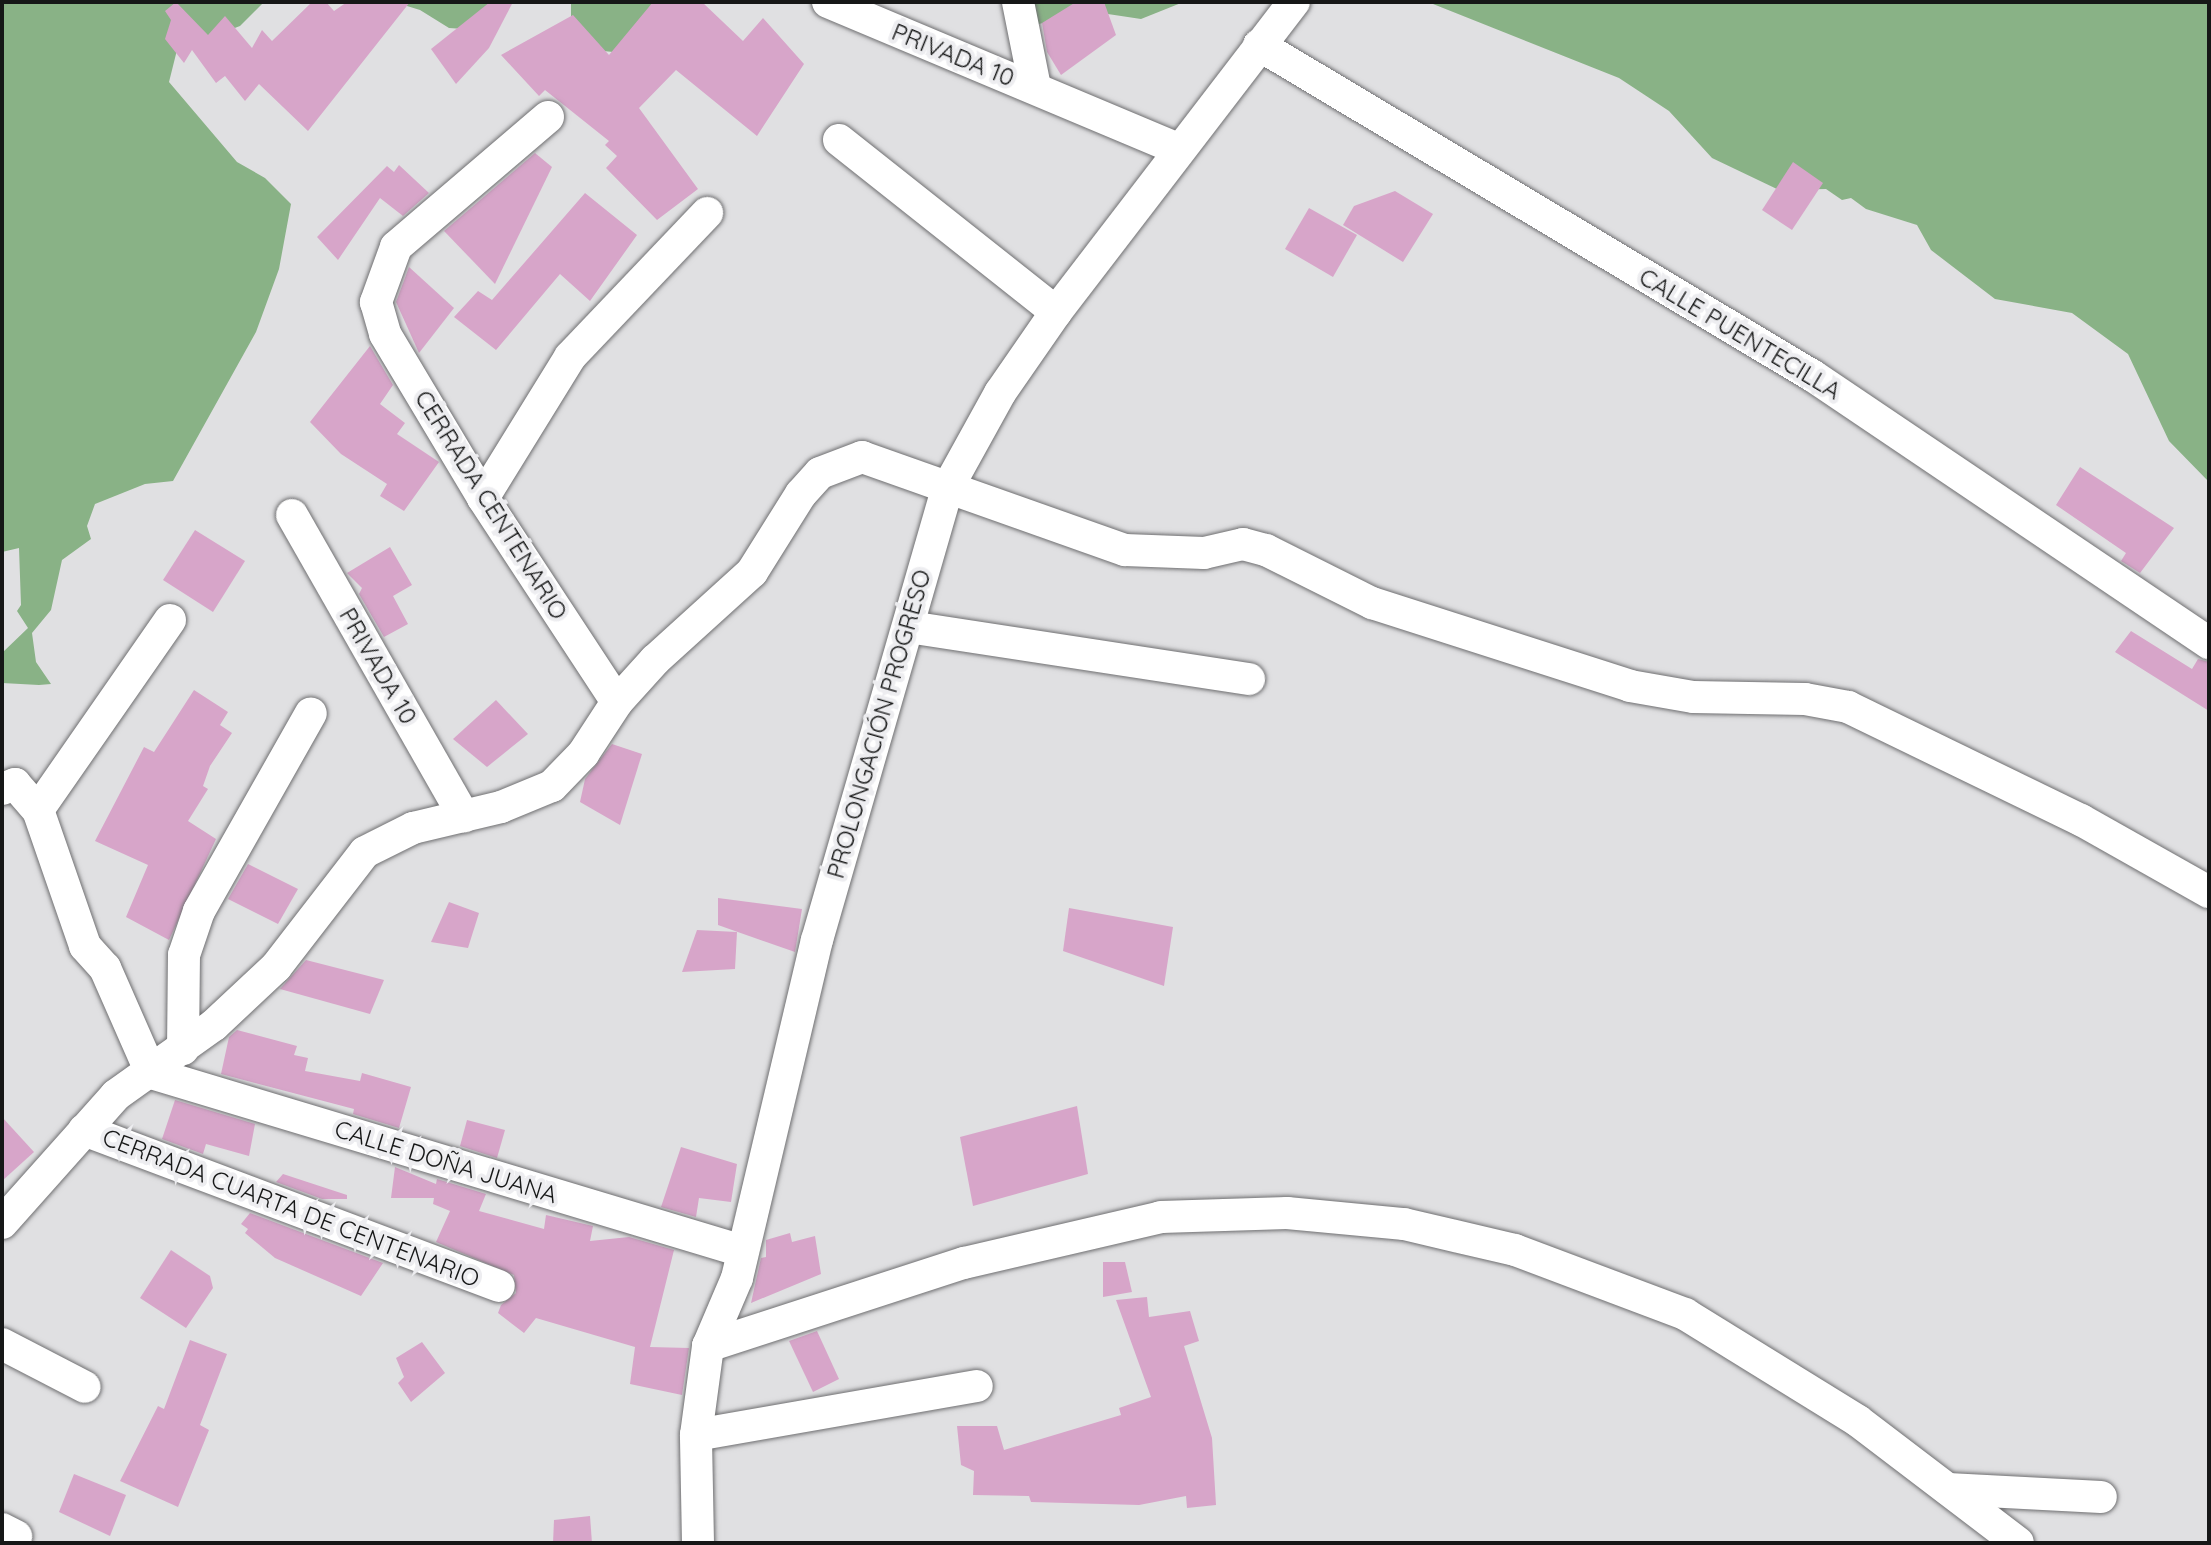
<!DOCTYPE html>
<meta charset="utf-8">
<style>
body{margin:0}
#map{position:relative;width:2211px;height:1545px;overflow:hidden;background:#e0e0e2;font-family:Quicksand,sans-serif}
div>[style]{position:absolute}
.forest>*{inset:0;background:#89b286}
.building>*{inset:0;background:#d7a5c9}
.roads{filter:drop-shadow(0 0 2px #6f6f71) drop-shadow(0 0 2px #6f6f71)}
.minor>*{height:32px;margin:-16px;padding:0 16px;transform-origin:16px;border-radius:16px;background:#fff}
span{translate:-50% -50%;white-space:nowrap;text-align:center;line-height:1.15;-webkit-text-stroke:8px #ededf0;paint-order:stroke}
.street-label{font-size:24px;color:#161717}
.frame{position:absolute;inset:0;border:4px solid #161717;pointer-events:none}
</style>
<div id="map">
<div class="forest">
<div style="clip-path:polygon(2px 2px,264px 2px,240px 26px,177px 50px,169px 82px,237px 162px,265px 178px,291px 204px,279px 269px,256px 332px,173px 481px,145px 484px,95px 504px,87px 526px,91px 539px,62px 560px,51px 610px,32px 633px,36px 662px,51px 684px,39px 685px,2px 683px,2px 653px,28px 628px,17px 611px,21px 605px,19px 548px,2px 552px)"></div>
<div style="clip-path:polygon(394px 2px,498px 2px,479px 30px,449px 28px,420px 10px)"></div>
<div style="clip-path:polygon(571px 2px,704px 2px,699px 11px,624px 53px,571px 48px)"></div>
<div style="clip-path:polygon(1005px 2px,1181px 2px,1181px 3px,1141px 19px,1088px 11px,1024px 28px)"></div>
<div style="clip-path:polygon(1428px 2px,2209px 2px,2209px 482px,2169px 441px,2128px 354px,2072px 313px,1995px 299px,1931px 250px,1917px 225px,1866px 209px,1851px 198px,1842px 200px,1826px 189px,1779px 190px,1712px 158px,1669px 111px,1619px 78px)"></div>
</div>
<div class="building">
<div style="clip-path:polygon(176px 2px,208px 35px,225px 16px,252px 48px,262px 30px,272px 41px,312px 2px,326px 2px,334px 11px,347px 2px,410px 2px,308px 131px,259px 84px,245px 101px,225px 76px,216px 83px,192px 50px,184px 63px,165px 39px,171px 20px,165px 11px)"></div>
<div style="clip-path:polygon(490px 2px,513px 2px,489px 48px,456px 84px,431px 49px)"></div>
<div style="clip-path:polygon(653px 2px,702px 2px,743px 41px,763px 18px,804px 64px,757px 136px,676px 70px,639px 108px,698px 189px,657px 220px,606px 168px,617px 156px,605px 145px,609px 141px,545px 90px,539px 96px,501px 55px,573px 15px,609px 55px)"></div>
<div style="clip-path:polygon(1076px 2px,1104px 2px,1116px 35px,1061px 75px,1047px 52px,1042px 23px)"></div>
<div style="clip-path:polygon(535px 153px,552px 167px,495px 284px,444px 231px)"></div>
<div style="clip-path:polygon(1793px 162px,1823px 183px,1792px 230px,1762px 210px)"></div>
<div style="clip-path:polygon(399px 165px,429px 193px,403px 216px,380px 198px,338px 260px,317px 237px,387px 166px,394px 172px)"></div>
<div style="clip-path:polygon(1395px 191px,1433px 214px,1403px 262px,1343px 225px,1354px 206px)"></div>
<div style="clip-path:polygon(585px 193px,637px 235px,590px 301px,560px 274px,496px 350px,454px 317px,478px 291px,492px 300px)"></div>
<div style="clip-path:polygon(1309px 208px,1357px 235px,1333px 277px,1285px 249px)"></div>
<div style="clip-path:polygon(409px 267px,454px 308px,419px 353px,396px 302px)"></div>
<div style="clip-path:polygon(370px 346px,393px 385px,380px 404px,405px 423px,397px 434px,439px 462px,404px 511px,380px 496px,387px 484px,341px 454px,310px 422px)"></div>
<div style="clip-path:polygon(2080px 467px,2174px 528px,2140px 573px,2121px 561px,2126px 553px,2056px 505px)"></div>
<div style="clip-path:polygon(195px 530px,245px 561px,213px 612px,163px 580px)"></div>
<div style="clip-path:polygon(390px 547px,412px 585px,393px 596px,408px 624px,384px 637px,359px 594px,362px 588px,347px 573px)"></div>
<div style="clip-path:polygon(2131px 631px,2192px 669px,2198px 659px,2209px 662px,2209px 711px,2115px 652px)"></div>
<div style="clip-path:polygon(194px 690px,228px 712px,220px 725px,232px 733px,210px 766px,203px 786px,208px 789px,188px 821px,216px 839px,169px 940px,126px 917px,148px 865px,95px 841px,144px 747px,154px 752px)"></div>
<div style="clip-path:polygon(496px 700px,528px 734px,487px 767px,453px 739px)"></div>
<div style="clip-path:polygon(612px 744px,642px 754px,620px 825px,580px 802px,585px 779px)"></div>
<div style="clip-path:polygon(248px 864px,298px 889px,278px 924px,228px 899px)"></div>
<div style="clip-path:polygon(718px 898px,802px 909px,795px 952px,718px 925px)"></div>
<div style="clip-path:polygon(449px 902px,479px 913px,468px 948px,431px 942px)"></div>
<div style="clip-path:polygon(1069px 908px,1173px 927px,1164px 986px,1063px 951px)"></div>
<div style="clip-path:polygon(697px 930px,737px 932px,735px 969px,682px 972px)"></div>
<div style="clip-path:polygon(306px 960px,384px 980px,370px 1014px,280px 989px)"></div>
<div style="clip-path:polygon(237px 1030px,297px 1046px,294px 1055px,308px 1058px,305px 1071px,360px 1081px,362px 1073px,411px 1087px,399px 1128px,353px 1114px,354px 1109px,221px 1074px,229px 1037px)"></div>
<div style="clip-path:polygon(175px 1100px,255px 1124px,249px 1156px,206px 1144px,203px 1154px,162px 1139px)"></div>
<div style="clip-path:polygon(1077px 1106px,1088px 1174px,973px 1206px,960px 1137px)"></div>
<div style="clip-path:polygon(2px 1117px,34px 1152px,2px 1181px)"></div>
<div style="clip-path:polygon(467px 1120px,505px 1130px,497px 1158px,460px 1146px)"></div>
<div style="clip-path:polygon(681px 1147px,737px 1164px,731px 1202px,699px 1198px,696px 1217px,661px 1207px)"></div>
<div style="clip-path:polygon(395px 1167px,436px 1184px,437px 1179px,486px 1194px,479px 1211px,544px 1229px,546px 1215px,593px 1226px,590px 1241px,629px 1237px,674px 1250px,650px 1347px,689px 1348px,682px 1395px,630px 1384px,635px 1347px,536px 1318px,524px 1333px,498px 1313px,501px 1305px,516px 1293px,514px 1275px,436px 1242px,450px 1211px,433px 1204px,434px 1198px,391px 1198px)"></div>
<div style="clip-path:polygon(283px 1174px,347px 1195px,347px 1199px,322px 1199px,276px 1182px)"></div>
<div style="clip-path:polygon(250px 1213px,383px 1263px,361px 1296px,275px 1258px,245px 1233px,248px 1229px,241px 1224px)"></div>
<div style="clip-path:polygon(790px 1233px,792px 1242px,815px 1236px,821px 1274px,751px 1303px,761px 1258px,766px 1257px,766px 1240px)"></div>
<div style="clip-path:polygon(171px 1250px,210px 1276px,213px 1288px,186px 1328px,140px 1298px)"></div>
<div style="clip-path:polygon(1103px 1262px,1125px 1262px,1132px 1292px,1103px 1297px)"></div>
<div style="clip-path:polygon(1147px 1297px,1149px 1317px,1190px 1311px,1199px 1341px,1184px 1346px,1212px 1438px,1216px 1505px,1187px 1508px,1186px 1496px,1139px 1505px,1031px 1502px,1029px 1496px,973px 1495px,974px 1471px,961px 1465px,957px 1426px,997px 1426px,1004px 1450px,1121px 1415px,1119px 1408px,1151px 1397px,1116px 1300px)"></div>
<div style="clip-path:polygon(817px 1331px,839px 1379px,813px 1392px,789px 1341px)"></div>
<div style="clip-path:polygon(190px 1340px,227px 1354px,200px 1425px,209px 1430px,178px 1507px,120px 1481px,158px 1406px,164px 1409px)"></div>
<div style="clip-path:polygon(422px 1342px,445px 1373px,411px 1402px,398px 1383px,404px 1377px,396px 1358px)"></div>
<div style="clip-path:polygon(74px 1474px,126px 1495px,110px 1536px,59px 1512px)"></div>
<div style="clip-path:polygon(590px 1516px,592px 1543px,553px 1543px,554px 1520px)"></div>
</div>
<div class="roads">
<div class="minor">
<div style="left:828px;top:2px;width:379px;rotate:22.8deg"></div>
<div style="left:1018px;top:2px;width:87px;rotate:78.7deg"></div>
<div style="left:1259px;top:45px;width:645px;rotate:30.86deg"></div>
<div style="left:1813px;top:376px;width:478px;rotate:34deg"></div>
<div style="left:548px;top:117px;width:200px;rotate:139.5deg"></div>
<div style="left:396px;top:247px;width:59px;rotate:110deg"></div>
<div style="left:376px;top:302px;width:33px;rotate:74deg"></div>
<div style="left:385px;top:334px;width:191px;rotate:59.1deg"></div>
<div style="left:483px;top:498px;width:244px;rotate:56.7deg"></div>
<div style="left:839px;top:140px;width:277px;rotate:38.4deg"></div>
<div style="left:483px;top:498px;width:166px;rotate:-58.3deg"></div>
<div style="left:570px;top:357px;width:199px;rotate:-46.4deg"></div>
<div style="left:292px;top:515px;width:347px;rotate:60.3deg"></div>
<div style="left:170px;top:620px;width:231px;rotate:124.8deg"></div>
<div style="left:38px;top:810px;width:144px;rotate:70.9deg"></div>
<div style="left:85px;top:946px;width:30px;rotate:48deg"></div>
<div style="left:105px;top:968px;width:115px;rotate:66.3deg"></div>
<div style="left:151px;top:1073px;width:617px;rotate:16.76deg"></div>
<div style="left:909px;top:627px;width:344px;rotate:8.7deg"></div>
<div style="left:2px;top:789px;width:14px;rotate:-21deg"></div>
<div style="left:15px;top:784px;width:35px;rotate:49deg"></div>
<div style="left:183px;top:1049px;width:94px;rotate:-89.4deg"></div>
<div style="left:184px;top:955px;width:46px;rotate:-71.2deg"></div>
<div style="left:199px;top:911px;width:227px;rotate:-60.5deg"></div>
<div style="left:84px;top:1130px;width:443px;rotate:20.6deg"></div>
<div style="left:2px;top:1223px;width:171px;rotate:-48.3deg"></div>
<div style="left:116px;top:1095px;width:120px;rotate:-35.5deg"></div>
<div style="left:214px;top:1025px;width:85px;rotate:-43.1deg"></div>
<div style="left:276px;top:967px;width:145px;rotate:-52.3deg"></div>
<div style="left:365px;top:852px;width:54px;rotate:-26.6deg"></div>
<div style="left:413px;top:828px;width:90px;rotate:-13.4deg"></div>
<div style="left:501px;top:807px;width:55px;rotate:-22.4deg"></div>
<div style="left:552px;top:786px;width:45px;rotate:-45.9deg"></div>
<div style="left:583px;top:754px;width:62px;rotate:-56.8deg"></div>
<div style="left:617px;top:702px;width:57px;rotate:-47.9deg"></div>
<div style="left:655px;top:660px;width:131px;rotate:-42.2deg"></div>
<div style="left:752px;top:572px;width:92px;rotate:-57.9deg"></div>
<div style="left:801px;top:494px;width:28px;rotate:-48deg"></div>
<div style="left:820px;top:473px;width:45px;rotate:-20.9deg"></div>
<div style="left:862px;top:457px;width:279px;rotate:19.5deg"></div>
<div style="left:1125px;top:550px;width:79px;rotate:2.2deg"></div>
<div style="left:1204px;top:553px;width:40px;rotate:-13deg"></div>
<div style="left:1243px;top:544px;width:24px;rotate:15deg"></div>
<div style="left:1266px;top:550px;width:119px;rotate:26.6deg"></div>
<div style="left:1372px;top:603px;width:271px;rotate:17.8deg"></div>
<div style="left:1630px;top:686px;width:64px;rotate:9.9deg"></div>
<div style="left:1693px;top:697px;width:112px;rotate:1deg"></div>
<div style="left:1805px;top:699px;width:44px;rotate:10.5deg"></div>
<div style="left:1848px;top:707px;width:259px;rotate:25.9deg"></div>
<div style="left:2081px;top:820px;width:147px;rotate:29.4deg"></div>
<div style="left:2px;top:1344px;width:93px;rotate:27.4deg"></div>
<div style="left:708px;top:1346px;width:269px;rotate:-18deg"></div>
<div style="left:964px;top:1263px;width:202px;rotate:-13.1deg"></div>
<div style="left:1161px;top:1217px;width:126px;rotate:-1.8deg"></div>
<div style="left:1287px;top:1213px;width:118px;rotate:5.4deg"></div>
<div style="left:1404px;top:1224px;width:114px;rotate:13.2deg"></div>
<div style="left:1515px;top:1250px;width:182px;rotate:20.6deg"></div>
<div style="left:1685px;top:1314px;width:203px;rotate:31.7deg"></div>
<div style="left:1858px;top:1421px;width:201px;rotate:37.3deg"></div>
<div style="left:696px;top:1435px;width:285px;rotate:-9.9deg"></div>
<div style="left:1948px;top:1489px;width:153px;rotate:3deg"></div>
<div style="left:2px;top:1529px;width:16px;rotate:27deg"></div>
<div style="left:698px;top:1543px;width:108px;rotate:-91.1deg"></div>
<div style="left:696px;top:1435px;width:90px;rotate:-82.3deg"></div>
<div style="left:708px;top:1346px;width:74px;rotate:-66.9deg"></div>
<div style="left:737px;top:1278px;width:347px;rotate:-76.7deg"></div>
<div style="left:817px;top:940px;width:469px;rotate:-73.9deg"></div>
<div style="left:947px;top:489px;width:110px;rotate:-61.1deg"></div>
<div style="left:1000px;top:393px;width:98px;rotate:-55.3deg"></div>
<div style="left:1056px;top:312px;width:391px;rotate:-52.5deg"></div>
</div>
</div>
<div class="street-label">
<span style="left:953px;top:55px;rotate:22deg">PRIVADA 10</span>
<span style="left:1740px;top:334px;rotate:31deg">CALLE PUENTECILLA</span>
<span style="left:491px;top:505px;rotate:58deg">CERRADA CENTENARIO</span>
<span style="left:378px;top:666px;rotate:60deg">PRIVADA 10</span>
<span style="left:879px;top:724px;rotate:-74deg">PROLONGACIÓN PROGRESO</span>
<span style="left:446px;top:1162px;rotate:17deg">CALLE DOÑA JUANA</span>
<span style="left:291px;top:1208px;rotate:21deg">CERRADA CUARTA DE CENTENARIO</span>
</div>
<div class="frame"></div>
</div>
